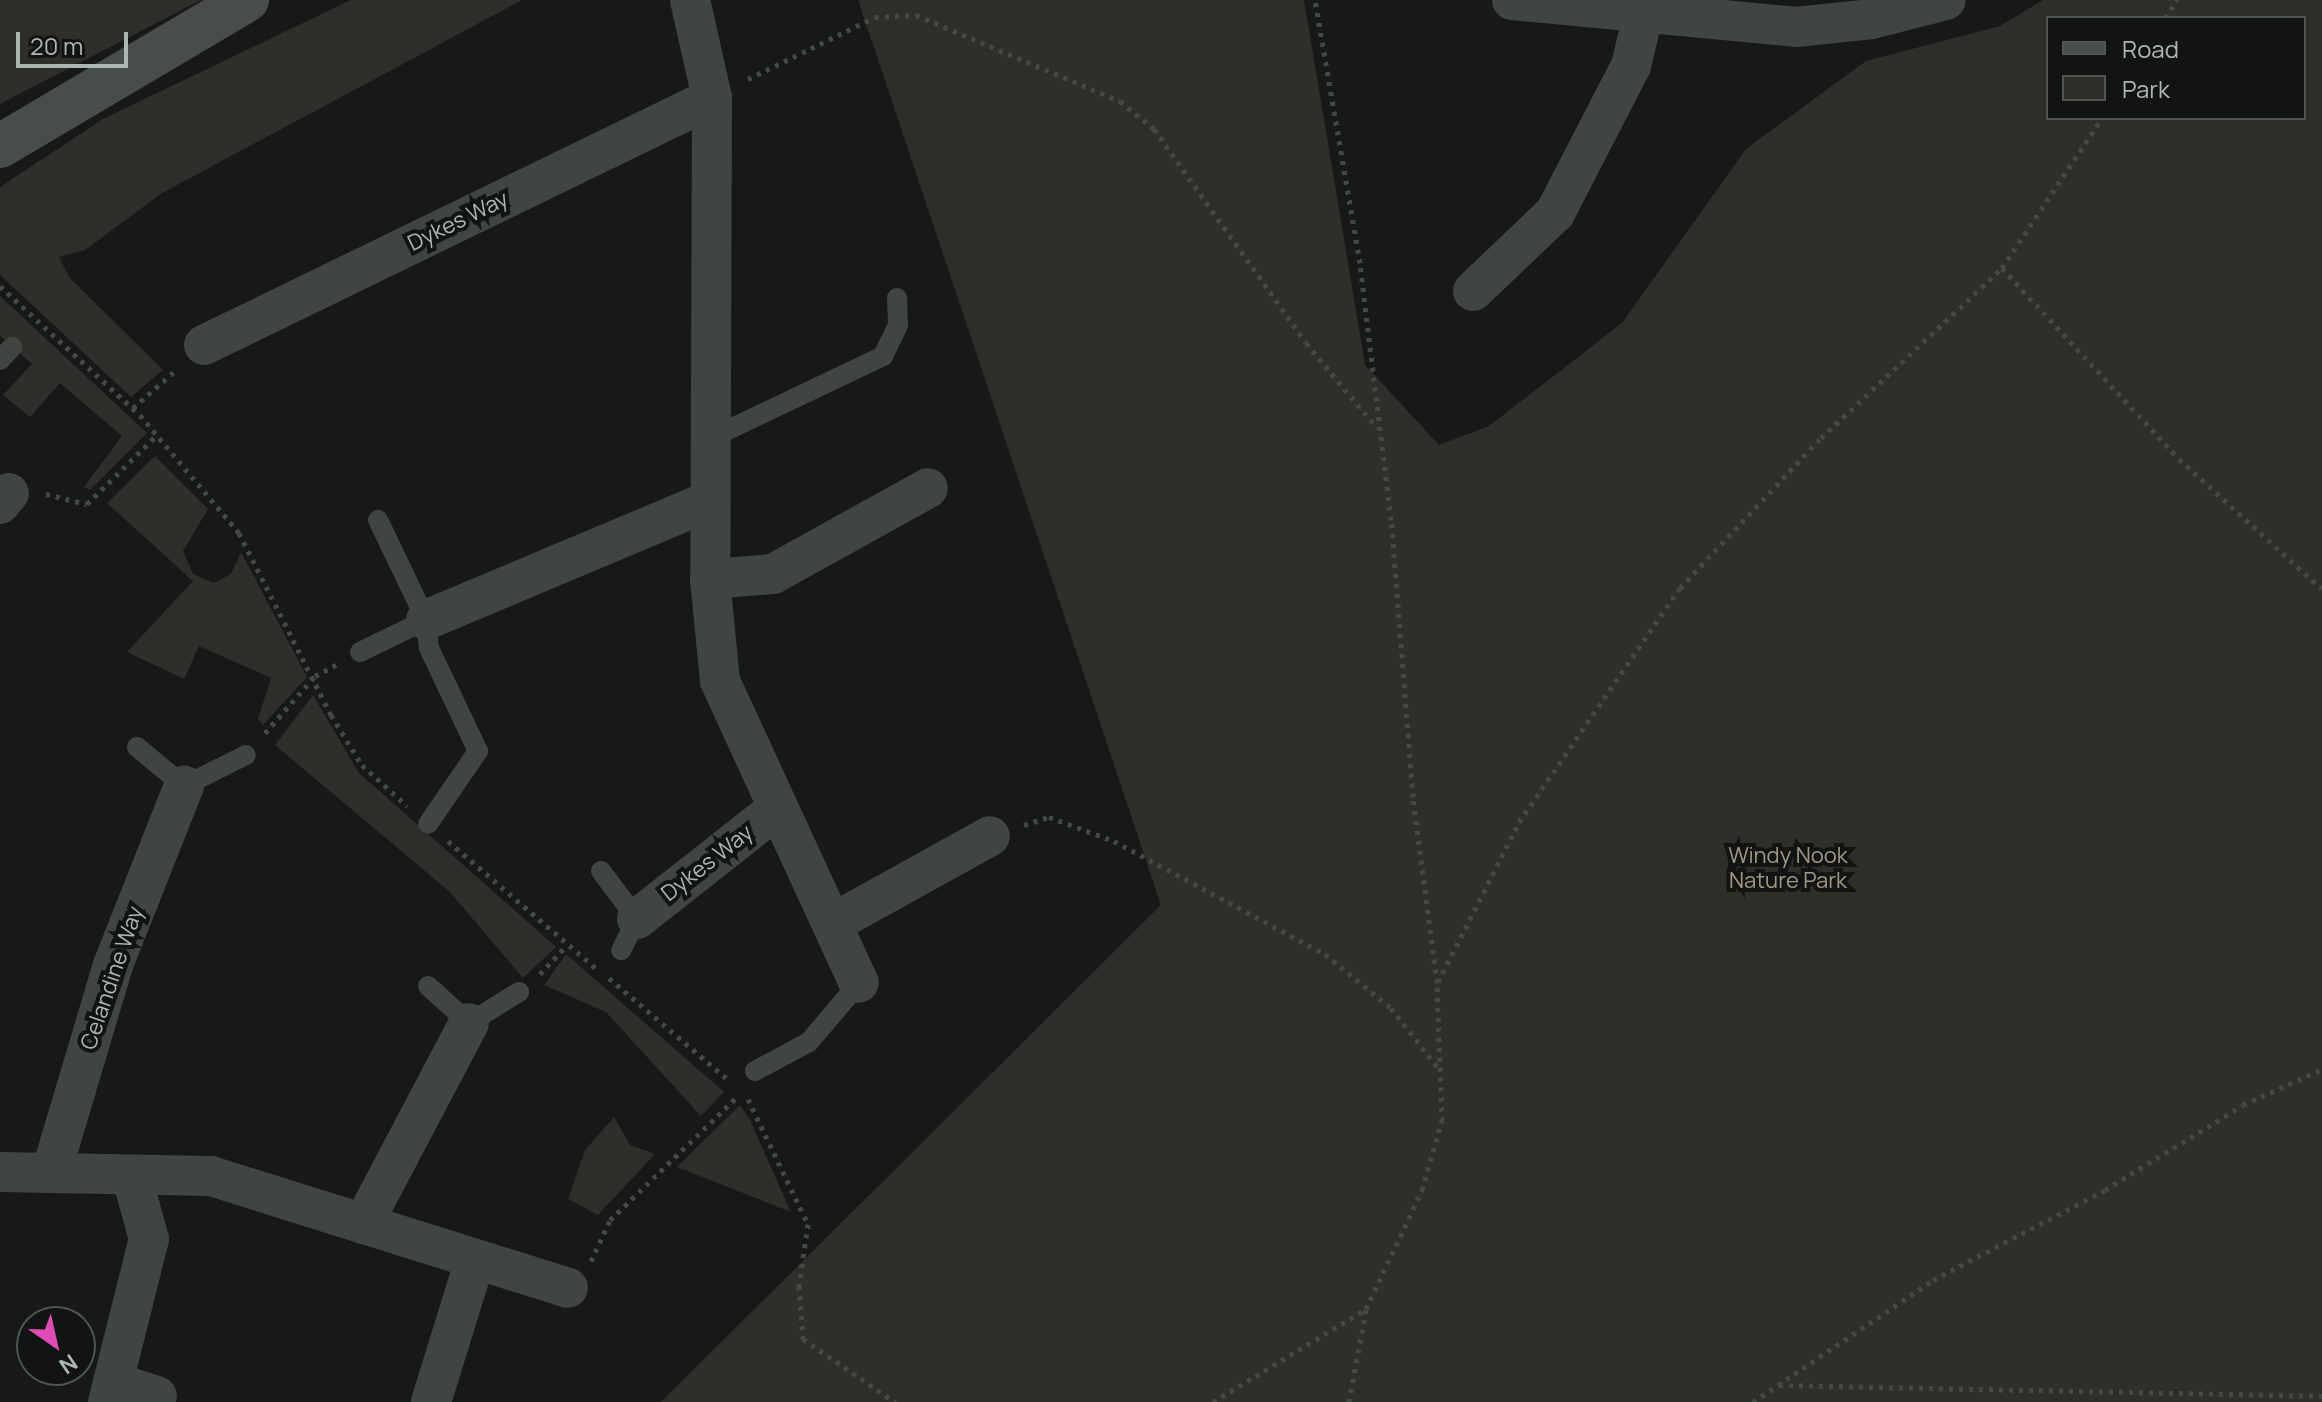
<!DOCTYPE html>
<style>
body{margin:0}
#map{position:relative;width:2322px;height:1402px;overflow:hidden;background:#171918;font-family:Manrope,sans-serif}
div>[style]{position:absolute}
.green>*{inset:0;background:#302e28}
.path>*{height:5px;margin-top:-2.5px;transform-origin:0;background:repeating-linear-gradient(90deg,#434a45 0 4px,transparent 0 10px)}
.lane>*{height:20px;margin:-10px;padding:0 10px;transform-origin:10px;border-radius:10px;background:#404542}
.street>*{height:40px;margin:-20px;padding:0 20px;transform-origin:20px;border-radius:20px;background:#404542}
.secondary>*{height:44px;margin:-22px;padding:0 22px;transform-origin:22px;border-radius:22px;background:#474d4a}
span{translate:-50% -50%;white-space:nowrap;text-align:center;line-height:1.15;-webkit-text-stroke:8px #121413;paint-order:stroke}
.street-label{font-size:22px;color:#abb7af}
.park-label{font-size:22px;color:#a09884}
.legend{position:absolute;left:2046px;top:16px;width:260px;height:104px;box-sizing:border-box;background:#121413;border:2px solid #4f5551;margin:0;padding:10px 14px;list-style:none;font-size:24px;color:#abb7af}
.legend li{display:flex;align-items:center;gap:16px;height:40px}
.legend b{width:40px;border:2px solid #4f5551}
.north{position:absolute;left:16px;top:1306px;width:80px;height:80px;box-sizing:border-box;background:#121413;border:2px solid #4f5551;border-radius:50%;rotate:146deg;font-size:22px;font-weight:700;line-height:32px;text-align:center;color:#abb7af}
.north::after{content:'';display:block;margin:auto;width:28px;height:36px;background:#de4bb3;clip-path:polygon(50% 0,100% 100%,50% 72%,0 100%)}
.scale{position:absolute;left:16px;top:32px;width:112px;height:36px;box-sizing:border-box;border:4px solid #abb7af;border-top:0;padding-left:10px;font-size:24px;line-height:28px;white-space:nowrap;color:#abb7af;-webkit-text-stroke:6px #121413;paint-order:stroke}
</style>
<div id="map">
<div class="green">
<div style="clip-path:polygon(0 0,201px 0,0 104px)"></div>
<div style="clip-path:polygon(351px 0,522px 0,162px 193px,85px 250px,59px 257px,69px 277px,163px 370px,131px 397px,0 275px,0 187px,103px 119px)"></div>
<div style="clip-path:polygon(evenodd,858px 0,1304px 0,1365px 365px,1439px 445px,1489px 426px,1622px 323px,1746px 149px,1866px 61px,2000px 26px,2043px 0,2322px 0,2322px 1402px,661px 1402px,1161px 905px,858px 0,2048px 18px,2304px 18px,2304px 118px,2048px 118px,2048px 18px)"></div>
<div style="clip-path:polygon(0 296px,147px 433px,90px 490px,84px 487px,122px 436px,60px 383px,30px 417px,3px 395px,32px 364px,0 336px)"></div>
<div style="clip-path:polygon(155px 456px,208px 509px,183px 551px,193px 574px,214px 583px,231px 574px,241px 552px,307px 677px,263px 725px,258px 719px,271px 678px,199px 646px,184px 679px,127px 652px,193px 581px,107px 503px)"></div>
<div style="clip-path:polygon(313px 695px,359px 773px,556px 947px,523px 978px,450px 892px,275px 745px)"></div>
<div style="clip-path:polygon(566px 954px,724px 1092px,701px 1116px,606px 1012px,544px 985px)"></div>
<div style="clip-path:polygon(740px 1105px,750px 1120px,791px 1212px,677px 1167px)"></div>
<div style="clip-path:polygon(614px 1117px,630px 1145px,655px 1154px,598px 1215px,568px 1199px,585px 1150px)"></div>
</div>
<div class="path">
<div style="left:2165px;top:18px;width:22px;rotate:-56deg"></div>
<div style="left:748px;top:79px;width:141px;rotate:-26deg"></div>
<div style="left:875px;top:17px;width:41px;rotate:-2.8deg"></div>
<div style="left:916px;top:15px;width:221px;rotate:22.9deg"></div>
<div style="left:1120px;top:101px;width:44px;rotate:39.5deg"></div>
<div style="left:1154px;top:129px;width:262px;rotate:54.6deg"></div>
<div style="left:1306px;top:343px;width:111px;rotate:50.1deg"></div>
<div style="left:2002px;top:268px;width:260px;rotate:47.2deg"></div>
<div style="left:2179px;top:459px;width:193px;rotate:42.3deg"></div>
<div style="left:0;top:286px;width:190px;rotate:42.7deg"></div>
<div style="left:140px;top:415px;width:154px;rotate:50deg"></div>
<div style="left:239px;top:533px;width:204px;rotate:63.2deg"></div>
<div style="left:331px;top:715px;width:59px;rotate:58.2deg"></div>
<div style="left:362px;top:765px;width:61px;rotate:42.3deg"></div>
<div style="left:133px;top:408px;width:59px;rotate:-41.6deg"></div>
<div style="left:46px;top:494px;width:42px;rotate:13.7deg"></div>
<div style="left:87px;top:504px;width:97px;rotate:-44.6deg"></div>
<div style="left:265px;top:733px;width:76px;rotate:-48.7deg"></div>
<div style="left:315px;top:676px;width:26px;rotate:-28deg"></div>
<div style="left:1024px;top:825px;width:26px;rotate:-18deg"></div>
<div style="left:1049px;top:817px;width:69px;rotate:20.3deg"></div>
<div style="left:1114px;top:841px;width:239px;rotate:28.2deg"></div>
<div style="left:1325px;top:954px;width:85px;rotate:39.3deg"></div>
<div style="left:1391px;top:1008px;width:78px;rotate:51.8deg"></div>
<div style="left:448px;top:841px;width:198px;rotate:40.7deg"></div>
<div style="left:540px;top:974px;width:40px;rotate:-47deg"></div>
<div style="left:609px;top:978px;width:154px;rotate:40.5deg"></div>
<div style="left:1438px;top:982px;width:179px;rotate:-63.1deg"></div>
<div style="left:1519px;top:822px;width:284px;rotate:-55.5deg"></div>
<div style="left:1680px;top:588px;width:206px;rotate:-46.8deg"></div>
<div style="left:1821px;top:438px;width:248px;rotate:-43.2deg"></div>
<div style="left:2002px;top:268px;width:180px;rotate:-56.3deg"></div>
<div style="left:748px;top:1099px;width:139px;rotate:64.4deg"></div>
<div style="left:808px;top:1224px;width:63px;rotate:98.3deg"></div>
<div style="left:799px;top:1286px;width:53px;rotate:85.7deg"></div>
<div style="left:803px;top:1339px;width:112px;rotate:34.4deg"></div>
<div style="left:591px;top:1261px;width:45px;rotate:-65.1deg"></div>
<div style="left:610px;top:1220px;width:180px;rotate:-44.1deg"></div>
<div style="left:1779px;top:1385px;width:543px;rotate:1.16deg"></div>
<div style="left:1213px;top:1402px;width:179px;rotate:-31.3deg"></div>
<div style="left:1366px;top:1309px;width:132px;rotate:-64.8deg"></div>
<div style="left:1422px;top:1190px;width:72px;rotate:-73.8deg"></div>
<div style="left:1442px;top:1121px;width:138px;rotate:-92.1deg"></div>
<div style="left:1437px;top:983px;width:188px;rotate:-97.4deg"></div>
<div style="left:1413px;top:797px;width:278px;rotate:-94.5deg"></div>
<div style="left:1391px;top:520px;width:259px;rotate:-96.9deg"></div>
<div style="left:1360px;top:263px;width:267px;rotate:-99.7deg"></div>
<div style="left:1349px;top:1402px;width:94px;rotate:-79.5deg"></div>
<div style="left:1753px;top:1402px;width:217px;rotate:-34.1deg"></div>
<div style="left:1933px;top:1280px;width:194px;rotate:-27.6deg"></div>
<div style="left:2105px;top:1190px;width:162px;rotate:-31.6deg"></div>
<div style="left:2243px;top:1105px;width:87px;rotate:-24.5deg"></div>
</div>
<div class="lane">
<div style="left:0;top:360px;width:18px;rotate:-47deg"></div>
<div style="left:709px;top:439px;width:193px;rotate:-25.5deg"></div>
<div style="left:883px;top:356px;width:34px;rotate:-64deg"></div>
<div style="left:898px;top:325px;width:27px;rotate:-92deg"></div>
<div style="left:426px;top:620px;width:28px;rotate:84deg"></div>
<div style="left:429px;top:648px;width:114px;rotate:64.6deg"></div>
<div style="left:478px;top:751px;width:88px;rotate:124.4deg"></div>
<div style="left:360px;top:652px;width:73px;rotate:-25.9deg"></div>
<div style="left:426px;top:620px;width:111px;rotate:-115.6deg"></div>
<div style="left:137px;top:747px;width:61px;rotate:39.7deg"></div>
<div style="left:184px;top:786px;width:69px;rotate:-26.6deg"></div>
<div style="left:601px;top:871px;width:60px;rotate:53.1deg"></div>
<div style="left:637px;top:919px;width:35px;rotate:117deg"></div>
<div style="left:428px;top:986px;width:55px;rotate:42.1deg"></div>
<div style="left:469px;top:1023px;width:59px;rotate:-31.8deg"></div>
<div style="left:755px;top:1071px;width:61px;rotate:-28.2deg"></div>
<div style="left:809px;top:1042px;width:77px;rotate:-49.7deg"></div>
</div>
<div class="street">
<div style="left:690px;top:0;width:100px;rotate:77.3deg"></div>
<div style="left:712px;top:98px;width:481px;rotate:90.2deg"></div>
<div style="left:710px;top:579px;width:102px;rotate:84.4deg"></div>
<div style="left:720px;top:681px;width:332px;rotate:65.3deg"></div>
<div style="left:1512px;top:0;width:285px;rotate:5.4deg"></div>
<div style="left:1796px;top:27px;width:76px;rotate:-6deg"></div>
<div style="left:1872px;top:19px;width:76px;rotate:-14.4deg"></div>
<div style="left:1473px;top:291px;width:113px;rotate:-43.6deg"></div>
<div style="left:1555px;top:213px;width:165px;rotate:-62.7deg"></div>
<div style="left:1631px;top:66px;width:57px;rotate:-76.7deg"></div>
<div style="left:204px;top:345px;width:565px;rotate:-25.93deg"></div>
<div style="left:0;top:504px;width:14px;rotate:-51deg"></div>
<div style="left:710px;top:579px;width:63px;rotate:-4.5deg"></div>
<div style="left:773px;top:574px;width:177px;rotate:-29deg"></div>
<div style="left:426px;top:620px;width:307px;rotate:-22.8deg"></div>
<div style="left:637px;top:919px;width:179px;rotate:-38.2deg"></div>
<div style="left:835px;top:922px;width:177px;rotate:-29deg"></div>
<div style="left:0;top:1172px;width:211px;rotate:1.1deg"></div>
<div style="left:211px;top:1176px;width:374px;rotate:17.4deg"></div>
<div style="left:51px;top:1173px;width:217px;rotate:-73.4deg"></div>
<div style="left:113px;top:965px;width:193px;rotate:-68.4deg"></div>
<div style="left:363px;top:1224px;width:227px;rotate:-62.2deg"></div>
<div style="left:113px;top:1382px;width:46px;rotate:17.7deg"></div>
<div style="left:108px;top:1402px;width:168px;rotate:-75.9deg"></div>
<div style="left:149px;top:1239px;width:67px;rotate:-105.5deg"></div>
<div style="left:431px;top:1402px;width:149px;rotate:-72.8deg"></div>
</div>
<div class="secondary">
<div style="left:0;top:146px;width:287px;rotate:-30.6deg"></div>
</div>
<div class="street-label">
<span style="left:458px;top:221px;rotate:-26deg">Dykes Way</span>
<span style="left:707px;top:863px;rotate:-38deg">Dykes Way</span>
<span style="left:112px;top:978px;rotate:-71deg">Celandine Way</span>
</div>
<div class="park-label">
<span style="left:1788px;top:868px">Windy Nook<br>Nature Park</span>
</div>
<ul class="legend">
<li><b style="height:10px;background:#474d4a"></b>Road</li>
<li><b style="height:22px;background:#302e28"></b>Park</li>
</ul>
<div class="north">N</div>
<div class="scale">20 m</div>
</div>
